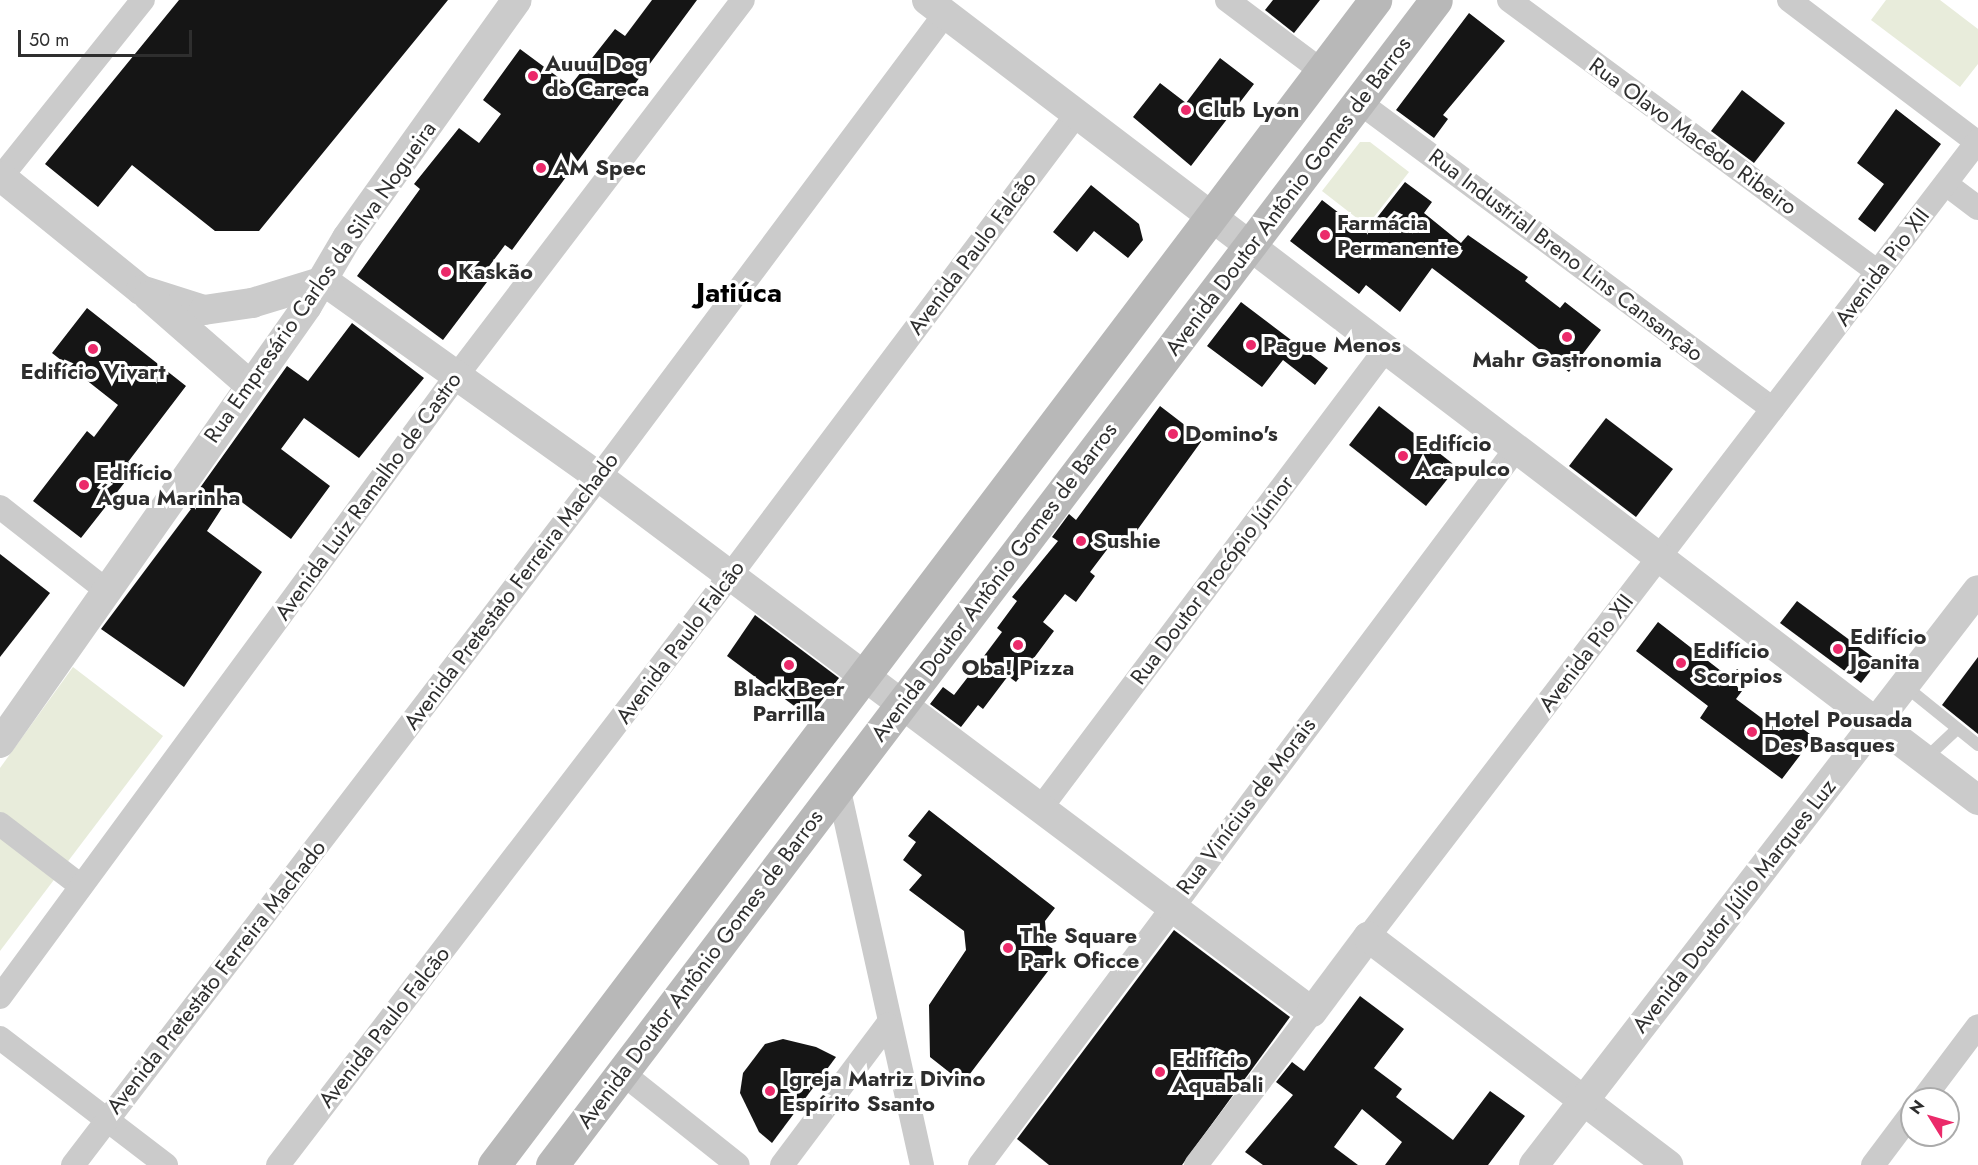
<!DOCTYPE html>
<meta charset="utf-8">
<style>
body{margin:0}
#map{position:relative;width:1978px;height:1165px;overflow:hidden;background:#fff;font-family:Jost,sans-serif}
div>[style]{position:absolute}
.green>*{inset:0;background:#e8ecdb}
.building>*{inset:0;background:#151515}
.service>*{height:12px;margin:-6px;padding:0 6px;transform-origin:6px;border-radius:6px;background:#cbcbcb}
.minor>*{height:24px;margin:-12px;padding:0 12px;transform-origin:12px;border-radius:12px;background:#cbcbcb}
.tertiary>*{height:30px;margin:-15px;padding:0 15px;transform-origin:15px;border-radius:15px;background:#cbcbcb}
.secondary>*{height:33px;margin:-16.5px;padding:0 16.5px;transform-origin:16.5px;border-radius:16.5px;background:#b8b8b8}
.dots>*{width:16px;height:16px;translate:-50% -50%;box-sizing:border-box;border:3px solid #fff;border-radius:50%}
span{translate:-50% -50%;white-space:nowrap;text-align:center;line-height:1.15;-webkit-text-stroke:6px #fff;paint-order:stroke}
.poi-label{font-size:22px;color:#2e2e2e;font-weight:700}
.left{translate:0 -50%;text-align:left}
.street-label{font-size:22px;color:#2e2e2e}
.district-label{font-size:28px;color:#000;font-weight:700}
.north{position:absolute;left:1900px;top:1087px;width:60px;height:60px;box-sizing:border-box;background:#fff;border:2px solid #ababab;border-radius:50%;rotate:307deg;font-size:16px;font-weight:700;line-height:24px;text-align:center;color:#2e2e2e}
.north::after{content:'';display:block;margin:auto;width:21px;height:27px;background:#eb2a6a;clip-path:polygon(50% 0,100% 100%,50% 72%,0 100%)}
.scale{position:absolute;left:18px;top:30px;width:174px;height:27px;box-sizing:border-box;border:3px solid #2e2e2e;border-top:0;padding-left:8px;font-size:18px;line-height:21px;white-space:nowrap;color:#2e2e2e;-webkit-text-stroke:4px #fff;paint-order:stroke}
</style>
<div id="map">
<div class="green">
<div style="clip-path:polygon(1886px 0,1940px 0,1978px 29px,1978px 64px,1960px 87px,1871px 20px)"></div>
<div style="clip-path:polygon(1360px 142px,1370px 142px,1409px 172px,1367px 226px,1322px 191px)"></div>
<div style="clip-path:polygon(73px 667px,163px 736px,0 951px,0 768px)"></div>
</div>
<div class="building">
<div style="clip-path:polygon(179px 0,448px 0,259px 231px,215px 231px,132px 165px,98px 207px,45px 164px)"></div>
<div style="clip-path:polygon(652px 0,697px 0,512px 250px,505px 245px,481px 277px,487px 282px,443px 340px,357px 276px,420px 189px,414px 184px,459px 128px,479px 143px,501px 114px,483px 100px,520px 49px,570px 86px,615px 29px,625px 36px)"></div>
<div style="clip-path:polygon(1273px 0,1320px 0,1294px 33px,1265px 10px)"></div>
<div style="clip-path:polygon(1469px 13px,1505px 41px,1443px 115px,1448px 119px,1434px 138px,1396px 110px)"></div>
<div style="clip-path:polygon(1220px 58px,1254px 84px,1191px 166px,1133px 117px,1160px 83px,1186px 103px)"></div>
<div style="clip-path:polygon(1742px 90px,1785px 123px,1754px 163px,1711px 131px)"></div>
<div style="clip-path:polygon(1896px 109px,1941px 144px,1875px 232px,1858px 219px,1884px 184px,1857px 163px)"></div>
<div style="clip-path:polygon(1405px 182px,1432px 202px,1424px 213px,1461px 243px,1468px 235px,1528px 277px,1525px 281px,1560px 308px,1565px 302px,1601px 330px,1569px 372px,1432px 268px,1400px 312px,1366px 285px,1359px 294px,1290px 241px,1322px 200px,1365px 233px)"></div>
<div style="clip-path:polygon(1091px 185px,1139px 224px,1143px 240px,1128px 258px,1094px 231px,1077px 252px,1053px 232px)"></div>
<div style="clip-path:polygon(1241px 302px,1328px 368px,1315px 385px,1283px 360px,1262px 387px,1207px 346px)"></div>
<div style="clip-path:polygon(87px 308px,186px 386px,128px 462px,136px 468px,81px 538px,33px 501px,87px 431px,94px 437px,118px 405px,52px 353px)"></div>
<div style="clip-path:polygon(352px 323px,424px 378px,359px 458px,304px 418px,281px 449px,330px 486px,291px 539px,231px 494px,207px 531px,262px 572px,184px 687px,101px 629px,191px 509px,187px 506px,287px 366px,308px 381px)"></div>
<div style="clip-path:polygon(1160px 406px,1203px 439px,1125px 547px,1115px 539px,1090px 572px,1095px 576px,1076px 602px,1065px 594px,1043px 622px,1054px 631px,1016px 682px,1008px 676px,983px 709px,978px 705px,961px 727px,930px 704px,943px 687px,954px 695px,981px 660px,1002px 632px,997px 628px,1017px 601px,1012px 597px,1058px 541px,1052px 537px,1069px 514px,1076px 520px)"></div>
<div style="clip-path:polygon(1379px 406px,1457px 467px,1426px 506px,1349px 445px)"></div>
<div style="clip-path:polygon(1606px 418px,1673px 469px,1636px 517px,1569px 466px)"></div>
<div style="clip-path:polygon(0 554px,50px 593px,0 657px)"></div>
<div style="clip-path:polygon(1797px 601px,1878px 661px,1861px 683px,1780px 623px)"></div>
<div style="clip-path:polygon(755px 615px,839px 678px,809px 717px,727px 656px)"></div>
<div style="clip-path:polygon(1658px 622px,1730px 678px,1737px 669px,1751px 679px,1736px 699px,1779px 731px,1788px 718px,1814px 737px,1782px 779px,1700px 718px,1708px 706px,1636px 651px)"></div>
<div style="clip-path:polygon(1978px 657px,1978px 734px,1942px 705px)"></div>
<div style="clip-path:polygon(929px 810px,1055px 908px,1045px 921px,1047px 945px,1061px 954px,963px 1083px,930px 1057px,929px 1005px,966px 950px,964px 931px,909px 890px,922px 875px,903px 860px,916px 842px,908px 836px)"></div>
<div style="clip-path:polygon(1174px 930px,1290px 1017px,1182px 1165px,1049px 1165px,1017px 1139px)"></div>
<div style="clip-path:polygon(1360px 996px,1404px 1029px,1374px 1068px,1402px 1089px,1396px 1097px,1453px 1140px,1490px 1091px,1525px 1116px,1488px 1165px,1385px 1165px,1402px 1142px,1362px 1109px,1334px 1147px,1358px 1165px,1263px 1165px,1245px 1152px,1293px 1095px,1276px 1082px,1292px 1062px,1304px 1071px)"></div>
<div style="clip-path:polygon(783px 1039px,816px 1047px,836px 1057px,772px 1143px,759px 1132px,740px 1093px,743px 1073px,765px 1044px)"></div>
</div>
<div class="service">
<div style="left:1905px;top:686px;width:94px;rotate:38.9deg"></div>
<div style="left:1925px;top:759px;width:44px;rotate:-43.2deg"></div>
</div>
<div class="minor">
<div style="left:1227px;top:0;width:119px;rotate:36.8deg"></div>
<div style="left:1509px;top:0;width:458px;rotate:36.4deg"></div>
<div style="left:1789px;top:0;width:236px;rotate:37.1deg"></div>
<div style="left:1359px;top:102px;width:515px;rotate:36.56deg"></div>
<div style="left:1px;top:177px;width:227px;rotate:-51.3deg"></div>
<div style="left:1946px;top:184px;width:40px;rotate:37deg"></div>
<div style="left:0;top:507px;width:136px;rotate:38.1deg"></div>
<div style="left:838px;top:786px;width:388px;rotate:77.5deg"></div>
<div style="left:1040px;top:809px;width:574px;rotate:-53.07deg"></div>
<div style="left:0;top:824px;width:102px;rotate:37.4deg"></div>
<div style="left:1368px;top:937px;width:1003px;rotate:-52.54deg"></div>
<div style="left:0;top:997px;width:773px;rotate:-53.68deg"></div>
<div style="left:458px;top:374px;width:470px;rotate:-52.7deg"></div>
<div style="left:0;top:1038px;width:209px;rotate:37.4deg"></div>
<div style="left:621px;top:1072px;width:149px;rotate:38.5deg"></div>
<div style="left:1923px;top:1099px;width:91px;rotate:-53deg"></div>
<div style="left:73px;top:1165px;width:866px;rotate:-52.6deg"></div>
<div style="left:599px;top:477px;width:578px;rotate:-53.23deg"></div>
<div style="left:278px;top:1165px;width:741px;rotate:-52.51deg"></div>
<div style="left:729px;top:577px;width:578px;rotate:-53.09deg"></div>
<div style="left:782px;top:1165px;width:176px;rotate:-53.1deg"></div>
<div style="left:980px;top:1165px;width:893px;rotate:-53.19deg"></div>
<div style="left:1196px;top:1165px;width:192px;rotate:-52.8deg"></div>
<div style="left:1873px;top:1165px;width:65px;rotate:-53.1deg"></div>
</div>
<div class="tertiary">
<div style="left:927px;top:0;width:1321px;rotate:37.28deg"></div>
<div style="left:0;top:176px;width:181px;rotate:39deg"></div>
<div style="left:141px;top:290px;width:66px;rotate:17.6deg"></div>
<div style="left:204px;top:310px;width:49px;rotate:-8.3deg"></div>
<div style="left:252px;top:303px;width:75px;rotate:-17deg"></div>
<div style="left:324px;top:281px;width:338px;rotate:35.5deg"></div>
<div style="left:599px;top:477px;width:891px;rotate:36.88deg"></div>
<div style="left:1312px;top:1012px;width:94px;rotate:-53.3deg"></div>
<div style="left:1368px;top:937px;width:377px;rotate:37.2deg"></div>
<div style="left:148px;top:296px;width:134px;rotate:41.1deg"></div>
<div style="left:0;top:743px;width:534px;rotate:-54.91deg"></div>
<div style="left:307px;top:306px;width:79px;rotate:-59.5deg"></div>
<div style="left:347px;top:238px;width:292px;rotate:-54.5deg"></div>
<div style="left:1534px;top:1165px;width:726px;rotate:-52.33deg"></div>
</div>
<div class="secondary">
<div style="left:494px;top:1165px;width:1461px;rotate:-52.9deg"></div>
<div style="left:552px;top:1165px;width:1462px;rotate:-52.81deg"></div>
</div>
<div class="dots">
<div style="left:533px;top:76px;background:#eb2a6a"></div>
<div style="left:1186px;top:110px;background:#eb2a6a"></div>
<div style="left:541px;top:168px;background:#eb2a6a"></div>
<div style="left:1325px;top:235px;background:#eb2a6a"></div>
<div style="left:446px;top:272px;background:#eb2a6a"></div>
<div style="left:1567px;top:337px;background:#eb2a6a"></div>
<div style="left:1251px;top:345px;background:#eb2a6a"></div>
<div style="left:93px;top:349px;background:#eb2a6a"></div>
<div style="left:1173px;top:434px;background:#eb2a6a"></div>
<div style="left:1403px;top:456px;background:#eb2a6a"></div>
<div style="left:84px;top:485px;background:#eb2a6a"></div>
<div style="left:1081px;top:541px;background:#eb2a6a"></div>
<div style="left:1018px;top:645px;background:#eb2a6a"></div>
<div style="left:1838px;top:649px;background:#eb2a6a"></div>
<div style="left:1681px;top:663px;background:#eb2a6a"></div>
<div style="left:789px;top:665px;background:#eb2a6a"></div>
<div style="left:1752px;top:732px;background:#eb2a6a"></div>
<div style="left:1008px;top:948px;background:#eb2a6a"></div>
<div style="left:1160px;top:1072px;background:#eb2a6a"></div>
<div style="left:770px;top:1091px;background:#eb2a6a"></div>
</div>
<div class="poi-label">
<span class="left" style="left:545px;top:76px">Auuu Dog<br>do Careca</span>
<span class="left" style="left:1198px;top:110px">Club Lyon</span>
<span class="left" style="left:553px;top:168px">AM Spec</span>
<span class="left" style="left:1337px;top:235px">Farmácia<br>Permanente</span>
<span class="left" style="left:458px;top:272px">Kaskão</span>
<span class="left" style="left:1263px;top:345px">Pague Menos</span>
<span style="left:1567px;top:360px">Mahr Gastronomia</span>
<span style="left:93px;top:372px">Edifício Vivart</span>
<span class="left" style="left:1185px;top:434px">Domino's</span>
<span class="left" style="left:1415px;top:456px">Edifício<br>Acapulco</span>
<span class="left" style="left:96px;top:485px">Edifício<br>Água Marinha</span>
<span class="left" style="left:1093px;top:541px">Sushie</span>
<span class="left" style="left:1850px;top:649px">Edifício<br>Joanita</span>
<span class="left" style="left:1693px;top:663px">Edifício<br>Scorpios</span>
<span style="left:1018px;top:668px">Oba! Pizza</span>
<span style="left:789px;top:701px">Black Beer<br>Parrilla</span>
<span class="left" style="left:1764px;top:732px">Hotel Pousada<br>Des Basques</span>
<span class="left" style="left:1020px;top:948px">The Square<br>Park Oficce</span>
<span class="left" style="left:1172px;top:1072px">Edifício<br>Aquabali</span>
<span class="left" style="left:782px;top:1091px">Igreja Matriz Divino<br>Espírito Ssanto</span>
</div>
<div class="street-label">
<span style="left:1693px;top:136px;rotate:36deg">Rua Olavo Macêdo Ribeiro</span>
<span style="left:1288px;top:196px;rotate:-53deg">Avenida Doutor Antônio Gomes de Barros</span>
<span style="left:972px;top:253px;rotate:-53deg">Avenida Paulo Falcão</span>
<span style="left:1566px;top:255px;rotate:37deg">Rua Industrial Breno Lins Cansanção</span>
<span style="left:1882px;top:267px;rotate:-53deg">Avenida Pio XII</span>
<span style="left:320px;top:282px;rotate:-55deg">Rua Empresário Carlos da Silva Nogueira</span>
<span style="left:368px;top:496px;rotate:-54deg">Avenida Luiz Ramalho de Castro</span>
<span style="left:1212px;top:580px;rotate:-53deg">Rua Doutor Procópio Júnior</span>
<span style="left:994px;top:582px;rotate:-53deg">Avenida Doutor Antônio Gomes de Barros</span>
<span style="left:511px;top:591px;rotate:-53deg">Avenida Pretestato Ferreira Machado</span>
<span style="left:680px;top:642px;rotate:-53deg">Avenida Paulo Falcão</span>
<span style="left:1586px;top:653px;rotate:-53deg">Avenida Pio XII</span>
<span style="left:1246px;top:806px;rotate:-53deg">Rua Vinícius de Morais</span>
<span style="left:1734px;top:906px;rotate:-52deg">Avenida Doutor Júlio Marques Luz</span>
<span style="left:700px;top:969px;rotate:-53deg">Avenida Doutor Antônio Gomes de Barros</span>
<span style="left:216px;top:977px;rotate:-52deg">Avenida Pretestato Ferreira Machado</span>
<span style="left:384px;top:1027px;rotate:-52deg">Avenida Paulo Falcão</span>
</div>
<div class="district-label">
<span style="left:739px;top:293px">Jatiúca</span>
</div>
<div class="north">N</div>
<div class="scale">50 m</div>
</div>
